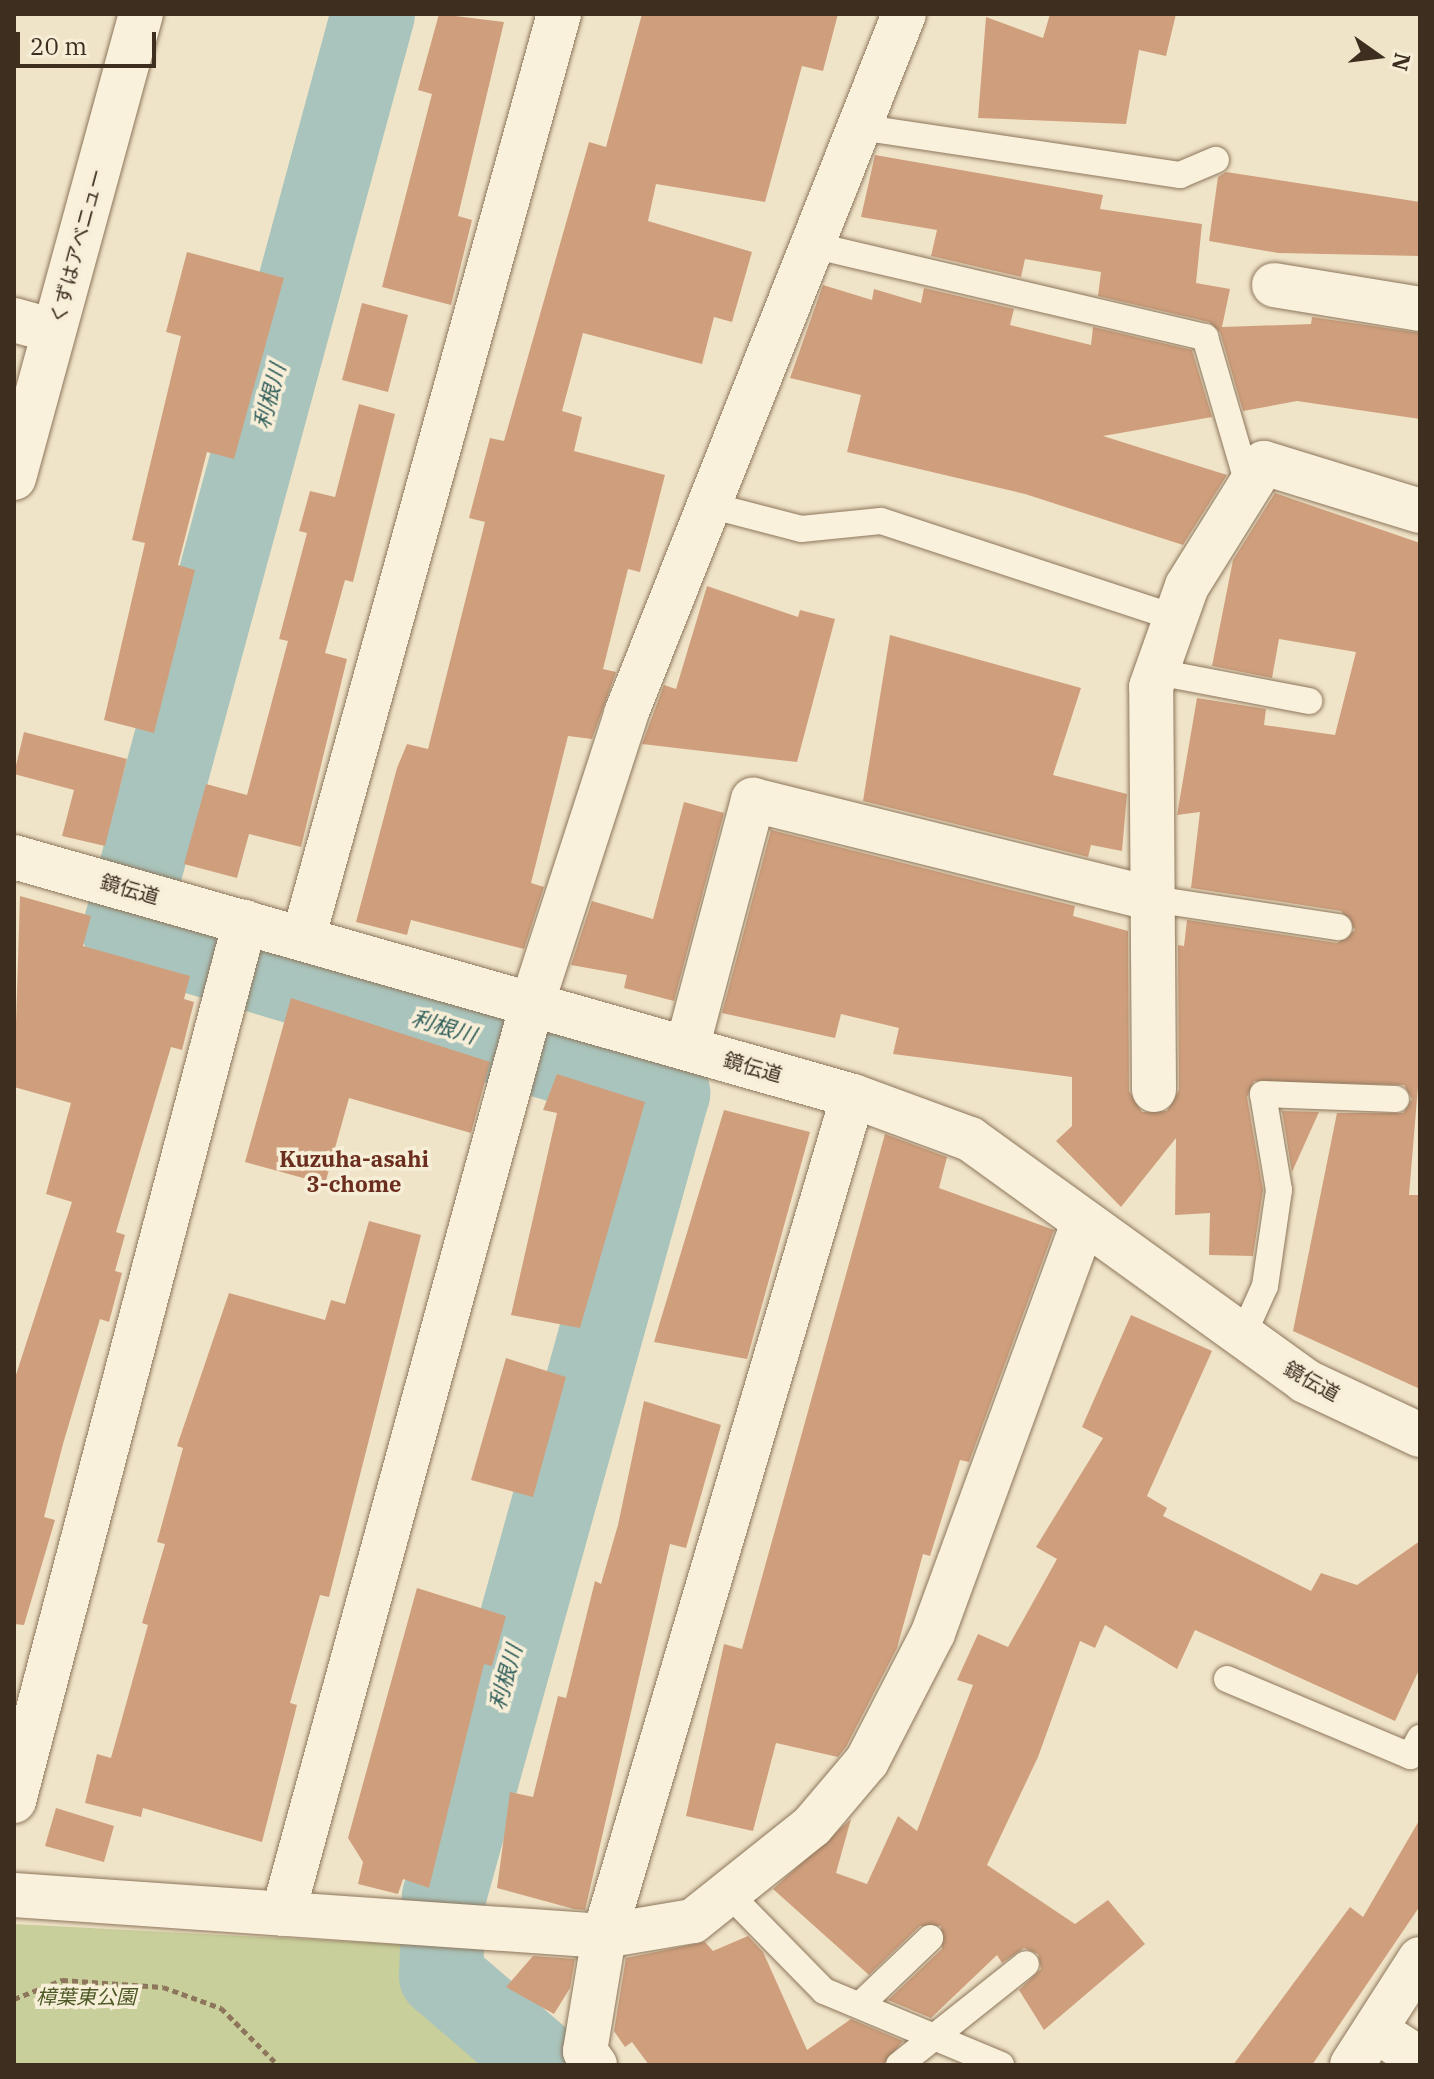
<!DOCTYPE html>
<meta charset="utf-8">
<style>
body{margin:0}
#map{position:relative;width:1434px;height:2079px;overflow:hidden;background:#f0e4c8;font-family:"IBM Plex Serif","Noto Sans JP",serif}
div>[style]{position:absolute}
.green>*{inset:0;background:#c9cf9b}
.river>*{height:84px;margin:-42px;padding:0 42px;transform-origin:42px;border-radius:42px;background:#a9c4bc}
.building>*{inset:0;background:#cf9f7d}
.path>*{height:5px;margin-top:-2.5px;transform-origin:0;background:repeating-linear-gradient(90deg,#8d765c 0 6px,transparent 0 10px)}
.roads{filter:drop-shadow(0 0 2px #8d765c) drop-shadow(0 0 2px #8d765c)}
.lane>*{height:26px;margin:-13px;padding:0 13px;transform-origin:13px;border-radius:13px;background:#faf1dc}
.street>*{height:44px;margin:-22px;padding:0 22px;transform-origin:22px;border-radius:22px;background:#faf1dc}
.secondary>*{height:44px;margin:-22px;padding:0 22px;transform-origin:22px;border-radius:22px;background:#faf1dc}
span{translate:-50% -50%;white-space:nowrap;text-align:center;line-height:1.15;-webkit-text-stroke:7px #f7eed8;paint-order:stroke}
.street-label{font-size:20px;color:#3d2e20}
.park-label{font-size:20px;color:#4d5a26;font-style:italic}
.water-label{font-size:22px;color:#2f5d5a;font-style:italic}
.neighbourhood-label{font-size:22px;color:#6b2e1e;font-weight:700}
.frame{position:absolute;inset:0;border:16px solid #3d2e20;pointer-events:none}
.north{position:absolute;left:1338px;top:16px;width:80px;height:80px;-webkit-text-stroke:6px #f7eed8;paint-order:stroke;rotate:104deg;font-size:22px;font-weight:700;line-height:32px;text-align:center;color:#3d2e20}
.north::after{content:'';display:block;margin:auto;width:28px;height:36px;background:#3d2e20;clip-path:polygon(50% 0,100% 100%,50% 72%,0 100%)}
.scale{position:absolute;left:16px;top:32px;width:140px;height:36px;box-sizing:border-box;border:4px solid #3d2e20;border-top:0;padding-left:10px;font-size:24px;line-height:28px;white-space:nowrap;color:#3d2e20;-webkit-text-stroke:6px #f7eed8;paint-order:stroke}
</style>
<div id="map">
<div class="green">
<div style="clip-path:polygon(14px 1924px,414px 1945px,423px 1996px,515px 2065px,14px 2065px)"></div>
</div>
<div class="river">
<div style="left:373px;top:14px;width:950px;rotate:105.19deg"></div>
<div style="left:124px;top:931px;width:568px;rotate:16.58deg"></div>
<div style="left:668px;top:1093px;width:835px;rotate:105.57deg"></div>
<div style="left:444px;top:1897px;width:79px;rotate:92.2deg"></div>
<div style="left:441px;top:1976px;width:137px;rotate:40.6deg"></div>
</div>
<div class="building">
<div style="clip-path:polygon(439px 14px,504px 22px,458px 216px,472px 220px,451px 305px,382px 287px,432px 94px,418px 90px)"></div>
<div style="clip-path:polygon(642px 14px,838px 14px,823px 71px,802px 66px,765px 202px,656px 184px,648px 221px,752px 252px,732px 322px,714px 317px,702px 364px,583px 333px,562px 411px,582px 417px,574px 451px,665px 475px,640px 572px,628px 569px,603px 669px,616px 672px,592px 739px,568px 736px,531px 883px,544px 887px,524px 949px,411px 920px,407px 935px,356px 922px,397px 768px,407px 744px,428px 749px,485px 522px,469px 518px,490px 438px,504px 441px,589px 142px,606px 147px)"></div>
<div style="clip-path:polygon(1050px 14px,1176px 14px,1166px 56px,1139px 50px,1126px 124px,978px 118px,986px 17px,1043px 38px)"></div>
<div style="clip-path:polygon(875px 155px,1103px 195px,1100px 209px,1202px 224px,1196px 283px,1230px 289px,1222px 327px,1311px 324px,1312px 317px,1420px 333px,1420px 419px,1297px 401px,1243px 411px,1220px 332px,1209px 322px,1098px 296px,1101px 272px,1025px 259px,1021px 277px,931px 256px,937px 230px,861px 217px)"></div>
<div style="clip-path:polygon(1226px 172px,1420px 202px,1420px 256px,1278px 253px,1209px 241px,1218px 177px)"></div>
<div style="clip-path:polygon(187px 252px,284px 278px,234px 459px,207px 452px,178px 565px,195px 570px,154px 733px,104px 720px,145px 543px,132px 540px,181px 336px,166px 332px)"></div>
<div style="clip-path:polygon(823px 285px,872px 300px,874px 289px,921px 303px,924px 288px,1014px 309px,1010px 325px,1091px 345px,1093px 327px,1192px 350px,1212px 417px,1103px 436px,1227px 475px,1183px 545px,1025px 494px,847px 452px,861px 395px,790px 378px)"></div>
<div style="clip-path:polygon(362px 303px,408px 315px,388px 392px,342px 380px)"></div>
<div style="clip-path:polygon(359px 404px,395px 414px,353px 582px,345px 580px,325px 653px,347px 659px,301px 847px,249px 834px,237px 878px,184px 864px,206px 784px,247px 795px,288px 641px,279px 639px,307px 533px,299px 531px,310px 491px,335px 497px)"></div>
<div style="clip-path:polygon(1275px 493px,1420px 543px,1420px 1063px,1409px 1195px,1420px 1195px,1420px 1389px,1293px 1331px,1337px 1113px,1403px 1113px,1412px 1099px,1404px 1085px,1254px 1081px,1247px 1097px,1263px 1190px,1253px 1256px,1209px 1255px,1210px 1213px,1175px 1215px,1176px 1138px,1121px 1207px,1056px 1141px,1072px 1126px,1072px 1077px,893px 1054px,899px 1028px,841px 1014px,835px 1038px,722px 1013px,771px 830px,1075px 906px,1073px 916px,1128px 931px,1129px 1091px,1142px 1112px,1167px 1111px,1179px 1090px,1178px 945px,1184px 946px,1187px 920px,1337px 943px,1355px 930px,1341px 911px,1191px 888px,1200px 812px,1177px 815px,1197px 698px,1266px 709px,1264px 725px,1335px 735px,1356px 652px,1279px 639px,1272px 678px,1212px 666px,1233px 560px)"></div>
<div style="clip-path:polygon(707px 586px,798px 617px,800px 610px,835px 619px,797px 762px,642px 744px,664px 685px,676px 689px)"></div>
<div style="clip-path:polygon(890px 635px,1081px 688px,1053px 775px,1127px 794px,1122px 851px,1091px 845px,1088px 857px,863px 801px)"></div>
<div style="clip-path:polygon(24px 732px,127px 759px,105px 846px,62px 836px,74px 790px,14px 774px)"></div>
<div style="clip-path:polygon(684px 802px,724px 813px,674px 1001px,624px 988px,627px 975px,571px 965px,592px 901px,653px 919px)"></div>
<div style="clip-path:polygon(20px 896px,91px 916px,83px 946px,190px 976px,184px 999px,194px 1002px,182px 1050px,171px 1047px,116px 1232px,125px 1235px,115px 1271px,122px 1273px,109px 1322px,100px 1319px,63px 1444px,44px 1517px,55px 1520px,24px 1625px,14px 1624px,14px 1381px,72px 1202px,46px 1194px,71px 1103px,14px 1087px)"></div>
<div style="clip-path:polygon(291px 998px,490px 1062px,471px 1133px,349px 1098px,325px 1184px,245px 1162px)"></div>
<div style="clip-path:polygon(557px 1074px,645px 1102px,580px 1328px,511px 1315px,557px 1113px,543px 1110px)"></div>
<div style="clip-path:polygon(724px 1110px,810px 1132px,747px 1359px,654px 1342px)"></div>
<div style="clip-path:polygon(1282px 1111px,1319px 1112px,1292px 1172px)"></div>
<div style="clip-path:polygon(885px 1134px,947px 1157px,939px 1188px,1054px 1230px,969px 1462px,960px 1460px,930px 1556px,923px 1554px,897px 1648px,846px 1747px,838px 1757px,776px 1743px,753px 1831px,686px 1816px,724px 1644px,742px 1649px)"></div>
<div style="clip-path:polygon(369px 1221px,421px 1235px,329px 1597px,320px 1595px,290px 1703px,297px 1705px,262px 1842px,143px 1808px,141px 1817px,85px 1803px,97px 1754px,111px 1758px,148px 1625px,142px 1623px,165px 1544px,157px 1542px,183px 1448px,177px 1446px,229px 1293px,325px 1320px,331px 1300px,345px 1304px)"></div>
<div style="clip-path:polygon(1131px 1315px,1212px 1351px,1147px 1496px,1167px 1508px,1163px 1516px,1311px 1591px,1321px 1573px,1357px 1585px,1420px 1541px,1420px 1668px,1395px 1721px,1195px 1630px,1177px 1669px,1105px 1625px,1095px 1648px,1080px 1641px,1038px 1757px,987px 1865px,1075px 1924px,1108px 1900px,1145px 1944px,1044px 2030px,1019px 1990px,1041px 1969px,1038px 1954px,1024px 1948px,1002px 1963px,997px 1955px,931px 2018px,888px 2000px,942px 1949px,941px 1926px,920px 1926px,869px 1975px,773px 1889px,851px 1819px,836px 1873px,867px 1884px,898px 1816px,917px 1831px,973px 1685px,957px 1680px,978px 1634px,1008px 1647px,1057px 1559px,1036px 1547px,1103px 1438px,1082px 1427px)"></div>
<div style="clip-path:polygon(506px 1358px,566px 1377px,533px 1497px,471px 1480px)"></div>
<div style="clip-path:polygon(644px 1401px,721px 1425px,686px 1548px,670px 1544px,585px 1910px,574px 1909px,497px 1888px,510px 1792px,533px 1797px,558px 1696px,566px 1698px,595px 1581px,601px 1584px,618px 1525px)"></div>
<div style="clip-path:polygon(417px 1588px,506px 1616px,492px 1666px,484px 1664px,429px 1888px,403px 1879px,398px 1894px,358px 1884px,363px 1862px,348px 1838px)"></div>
<div style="clip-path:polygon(56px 1808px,114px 1826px,104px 1862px,45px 1846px)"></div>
<div style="clip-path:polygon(1420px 1819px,1420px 1906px,1312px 2065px,1233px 2065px,1350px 1907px,1363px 1917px)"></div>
<div style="clip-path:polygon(748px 1936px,763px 1952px,807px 2050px,851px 2019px,903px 2041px,883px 2065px,649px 2065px,632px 2042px,625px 2047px,614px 2031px,626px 1958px,705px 1942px,713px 1951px)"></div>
<div style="clip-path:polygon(533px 1956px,575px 1959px,570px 1988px,554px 2014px,506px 1987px)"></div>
</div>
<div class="path">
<div style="left:14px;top:1999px;width:52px;rotate:-21.6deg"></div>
<div style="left:62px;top:1980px;width:101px;rotate:4deg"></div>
<div style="left:163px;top:1987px;width:62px;rotate:19.9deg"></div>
<div style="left:221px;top:2008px;width:81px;rotate:45deg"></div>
</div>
<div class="roads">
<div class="lane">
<div style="left:859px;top:127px;width:325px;rotate:8.5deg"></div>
<div style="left:1180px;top:175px;width:39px;rotate:-23deg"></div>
<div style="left:812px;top:245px;width:404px;rotate:13.2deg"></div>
<div style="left:1205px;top:337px;width:156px;rotate:73.7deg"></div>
<div style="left:709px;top:505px;width:95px;rotate:14.6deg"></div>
<div style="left:801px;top:529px;width:80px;rotate:-5.7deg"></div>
<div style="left:881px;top:521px;width:311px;rotate:18.2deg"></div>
<div style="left:1157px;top:672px;width:155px;rotate:10.8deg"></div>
<div style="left:1153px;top:899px;width:188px;rotate:8.6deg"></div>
<div style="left:1242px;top:1337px;width:56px;rotate:-65.7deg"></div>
<div style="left:1265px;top:1286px;width:97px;rotate:-81.7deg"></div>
<div style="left:1279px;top:1190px;width:97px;rotate:-99.5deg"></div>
<div style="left:1263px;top:1094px;width:133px;rotate:2.2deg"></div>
<div style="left:1227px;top:1679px;width:199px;rotate:22.8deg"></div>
<div style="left:1410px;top:1756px;width:21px;rotate:-61deg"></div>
<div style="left:728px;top:1893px;width:137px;rotate:45.6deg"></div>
<div style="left:824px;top:1991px;width:192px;rotate:22.7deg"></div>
<div style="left:860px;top:2005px;width:97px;rotate:-43.7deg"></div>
<div style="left:899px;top:2065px;width:162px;rotate:-38.5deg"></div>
</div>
<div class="street">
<div style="left:1274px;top:285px;width:148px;rotate:9.3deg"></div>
<div style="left:14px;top:320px;width:41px;rotate:15.4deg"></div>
<div style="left:14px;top:857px;width:872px;rotate:15.9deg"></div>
<div style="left:853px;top:1096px;width:125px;rotate:20.2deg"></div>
<div style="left:970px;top:1139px;width:413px;rotate:35.8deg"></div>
<div style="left:1305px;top:1381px;width:127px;rotate:25.2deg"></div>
<div style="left:303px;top:939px;width:960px;rotate:-74.53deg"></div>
<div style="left:687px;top:1048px;width:257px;rotate:-75.1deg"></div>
<div style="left:753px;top:800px;width:412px;rotate:13.9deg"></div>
<div style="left:1154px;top:1090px;width:403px;rotate:-90.4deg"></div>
<div style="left:1151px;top:687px;width:107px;rotate:-70.4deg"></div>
<div style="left:1187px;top:586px;width:145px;rotate:-58deg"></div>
<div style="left:1264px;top:463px;width:163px;rotate:17.1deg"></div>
<div style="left:14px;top:1801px;width:909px;rotate:-75.28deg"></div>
<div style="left:14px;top:1895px;width:591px;rotate:3.98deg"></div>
<div style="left:604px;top:1936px;width:90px;rotate:-9.6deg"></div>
<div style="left:693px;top:1921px;width:152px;rotate:-38.6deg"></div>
<div style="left:812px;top:1826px;width:85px;rotate:-49.8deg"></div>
<div style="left:867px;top:1761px;width:144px;rotate:-62.7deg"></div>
<div style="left:933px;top:1633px;width:433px;rotate:-69.9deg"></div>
<div style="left:283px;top:1914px;width:943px;rotate:-74.7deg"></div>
<div style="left:532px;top:1004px;width:305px;rotate:-72deg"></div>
<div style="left:626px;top:714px;width:753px;rotate:-68.34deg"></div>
<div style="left:1375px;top:2030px;width:54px;rotate:32.8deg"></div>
<div style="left:595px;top:2065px;width:17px;rotate:-126deg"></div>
<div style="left:585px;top:2051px;width:117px;rotate:-80.6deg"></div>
<div style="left:604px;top:1936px;width:876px;rotate:-73.49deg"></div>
<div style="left:1352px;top:2065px;width:126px;rotate:-57.3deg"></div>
</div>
<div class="secondary">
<div style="left:14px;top:478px;width:481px;rotate:-74.7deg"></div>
</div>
</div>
<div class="street-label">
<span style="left:77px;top:246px;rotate:-75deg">くずはアベニュー</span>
<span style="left:130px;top:889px;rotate:16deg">鏡伝道</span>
<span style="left:753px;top:1067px;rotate:16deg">鏡伝道</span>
<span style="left:1312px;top:1381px;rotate:29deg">鏡伝道</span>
</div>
<div class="park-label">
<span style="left:86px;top:1996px">樟葉東公園</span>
</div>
<div class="water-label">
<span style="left:269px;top:396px;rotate:-75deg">利根川</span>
<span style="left:444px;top:1026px;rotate:17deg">利根川</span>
<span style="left:505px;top:1677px;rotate:-74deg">利根川</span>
</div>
<div class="neighbourhood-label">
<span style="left:354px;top:1171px">Kuzuha-asahi<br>3-chome</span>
</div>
<div class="frame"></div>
<div class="north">N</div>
<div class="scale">20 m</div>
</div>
